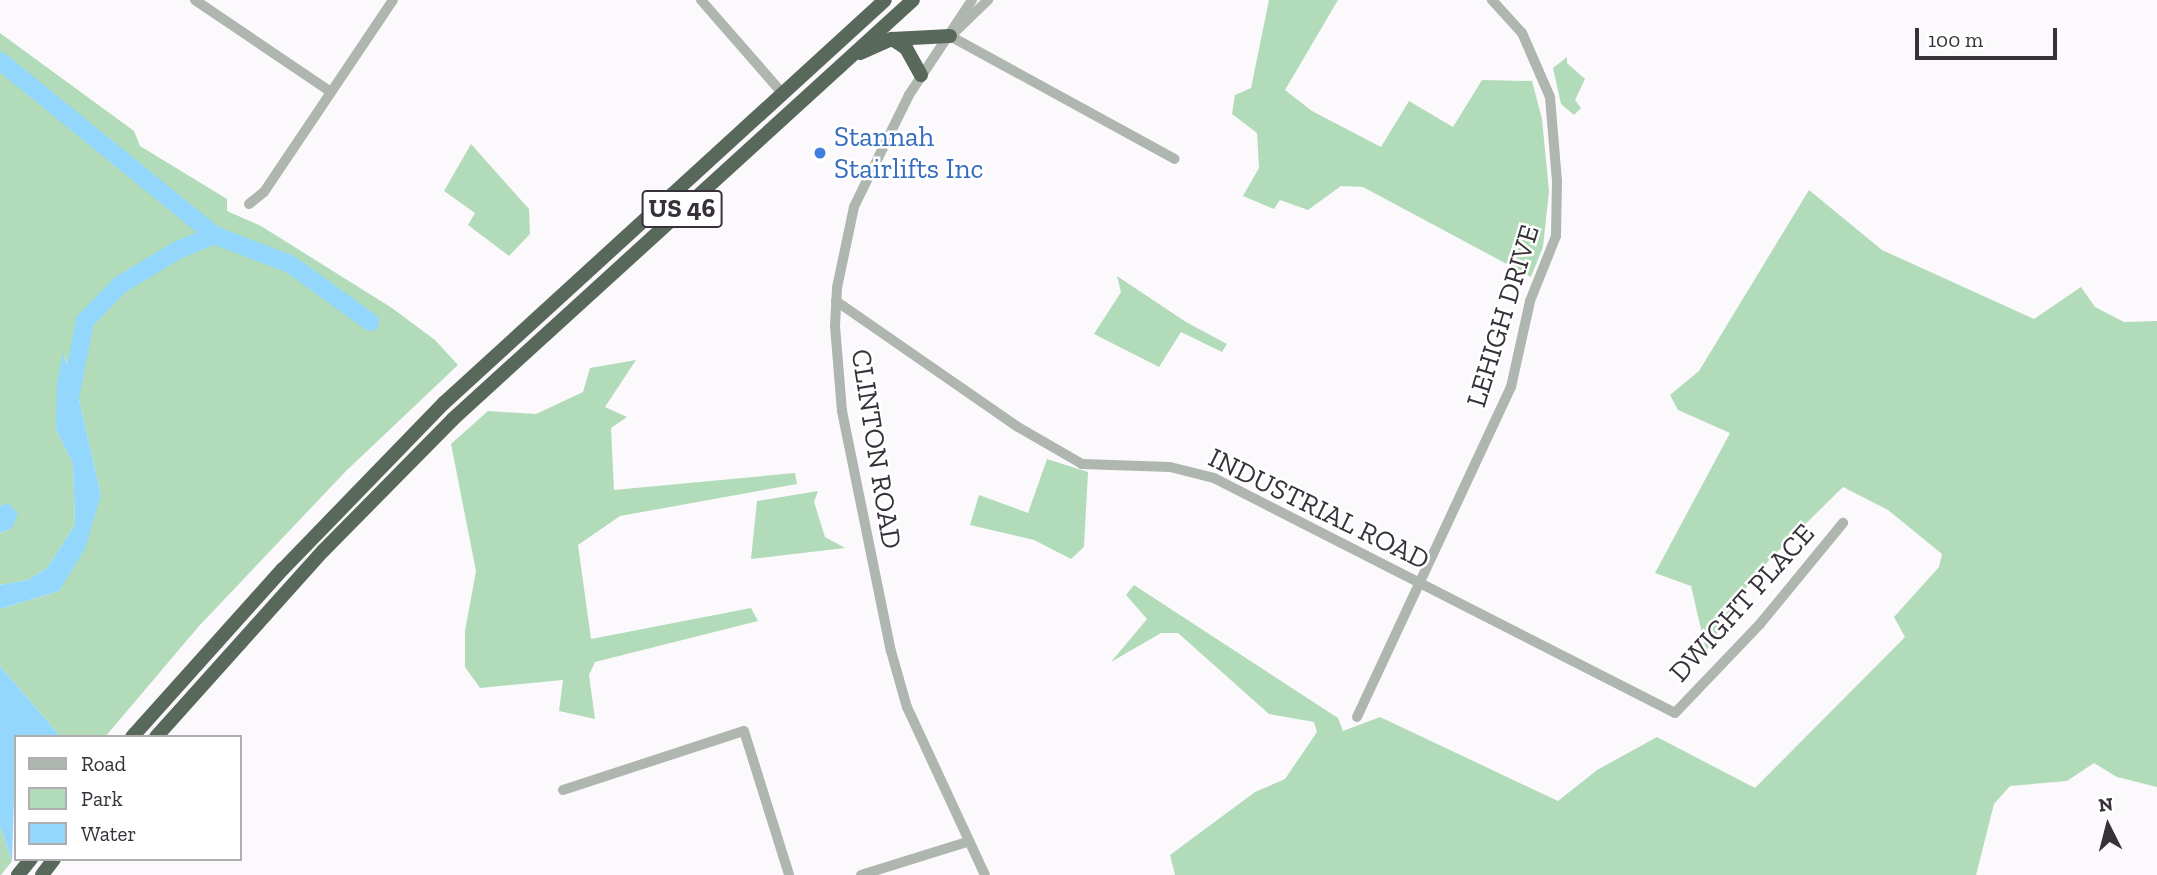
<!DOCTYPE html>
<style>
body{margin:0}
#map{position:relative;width:2157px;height:875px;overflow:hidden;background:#fcf9fd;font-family:"Zilla Slab",serif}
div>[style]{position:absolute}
.green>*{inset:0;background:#b2dbb9}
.water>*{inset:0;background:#93d7fd}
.river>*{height:18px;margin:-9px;padding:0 9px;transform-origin:9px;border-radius:9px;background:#93d7fd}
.minor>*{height:10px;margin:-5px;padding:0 5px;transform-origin:5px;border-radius:5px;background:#aeb6af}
.highway>*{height:14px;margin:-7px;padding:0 7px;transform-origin:7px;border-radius:7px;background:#58695b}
.dots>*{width:19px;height:19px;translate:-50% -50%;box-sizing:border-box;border:4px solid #fff;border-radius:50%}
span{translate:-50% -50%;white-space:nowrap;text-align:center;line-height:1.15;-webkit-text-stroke:5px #fff;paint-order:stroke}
.shield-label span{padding:2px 5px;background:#fff;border:2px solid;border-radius:5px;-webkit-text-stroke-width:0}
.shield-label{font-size:26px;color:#373139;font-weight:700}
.shop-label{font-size:28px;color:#366cbe}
.left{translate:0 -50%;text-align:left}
.street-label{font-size:28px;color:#373139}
.legend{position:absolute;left:14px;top:735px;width:228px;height:126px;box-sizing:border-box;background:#fff;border:2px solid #afadb0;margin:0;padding:9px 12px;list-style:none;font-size:21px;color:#373139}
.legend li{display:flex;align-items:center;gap:14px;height:35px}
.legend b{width:35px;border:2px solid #afadb0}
.north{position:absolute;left:2073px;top:791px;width:70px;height:70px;-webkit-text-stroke:5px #fff;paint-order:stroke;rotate:354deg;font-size:19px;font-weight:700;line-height:28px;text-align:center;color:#373139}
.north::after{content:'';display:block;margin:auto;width:24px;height:32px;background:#373139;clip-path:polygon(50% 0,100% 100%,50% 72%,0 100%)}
.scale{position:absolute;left:1915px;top:28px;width:142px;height:32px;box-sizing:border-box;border:4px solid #373139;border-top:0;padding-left:9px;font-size:21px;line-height:24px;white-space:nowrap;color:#373139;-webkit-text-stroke:5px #fff;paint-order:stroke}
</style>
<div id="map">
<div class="green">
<div style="clip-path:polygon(1269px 0,1338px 0,1285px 90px,1312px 111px,1381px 147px,1409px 101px,1453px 127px,1482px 80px,1532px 81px,1542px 119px,1549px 191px,1543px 247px,1531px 277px,1363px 187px,1341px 186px,1308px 210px,1280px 200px,1274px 209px,1243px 196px,1259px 168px,1257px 133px,1232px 114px,1235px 95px,1251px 88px)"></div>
<div style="clip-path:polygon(0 33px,134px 131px,140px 146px,227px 199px,227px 211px,261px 226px,392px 308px,435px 340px,458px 365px,346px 471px,199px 626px,105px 737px,61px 737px,0 666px,0 609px,59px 591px,101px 495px,76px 386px,64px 355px,56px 429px,73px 464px,75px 525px,47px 568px,28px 580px,0 585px,0 533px,12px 528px,8px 504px,0 506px)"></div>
<div style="clip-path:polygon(1567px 57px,1567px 63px,1585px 79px,1575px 100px,1581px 108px,1574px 115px,1561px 104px,1553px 68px)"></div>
<div style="clip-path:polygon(471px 144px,529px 209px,530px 234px,509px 256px,468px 225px,475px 213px,444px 191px)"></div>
<div style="clip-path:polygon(1809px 190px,1882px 250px,2034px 319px,2081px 287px,2095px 307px,2124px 322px,2157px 321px,2157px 787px,2117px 777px,2094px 763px,2067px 781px,2010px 786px,1994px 804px,1976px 875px,1175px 875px,1170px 855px,1255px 792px,1285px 779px,1317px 732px,1314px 722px,1269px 714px,1178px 633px,1161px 633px,1111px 662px,1147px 619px,1126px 595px,1134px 585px,1338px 718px,1343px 731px,1380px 717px,1558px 801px,1597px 770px,1657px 737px,1755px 788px,1905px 637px,1894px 617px,1939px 567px,1942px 554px,1888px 510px,1843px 487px,1771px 558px,1742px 593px,1706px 651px,1691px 586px,1655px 573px,1730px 433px,1678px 410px,1670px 395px,1699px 371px)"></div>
<div style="clip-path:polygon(1117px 276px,1186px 322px,1227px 344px,1222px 352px,1181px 332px,1159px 367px,1094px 334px,1121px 292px)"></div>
<div style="clip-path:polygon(636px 360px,605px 407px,627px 417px,611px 428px,614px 490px,795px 473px,797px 484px,620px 516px,578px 545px,591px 639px,751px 608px,758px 621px,595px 662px,589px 675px,595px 719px,559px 711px,563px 680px,480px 688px,465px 667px,465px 631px,476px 571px,451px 444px,488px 411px,536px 414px,583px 392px,590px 368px)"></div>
<div style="clip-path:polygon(1047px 459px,1088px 472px,1084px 547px,1071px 559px,1034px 540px,970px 525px,979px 495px,1028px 513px)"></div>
<div style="clip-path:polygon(818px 491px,814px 502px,825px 537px,845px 548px,751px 559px,757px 501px)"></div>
<div style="clip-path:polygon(0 826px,12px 861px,1px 875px,0 875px)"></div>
</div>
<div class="water">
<div style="clip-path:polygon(63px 353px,76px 386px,101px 495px,85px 549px,59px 591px,0 609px,0 585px,28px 580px,47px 568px,75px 525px,73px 464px,56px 429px,57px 383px)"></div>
<div style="clip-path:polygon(8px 503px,18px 514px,12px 528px,0 533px,0 506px)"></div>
<div style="clip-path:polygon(0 666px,61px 737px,16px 737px,12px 861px,0 826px)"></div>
</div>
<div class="river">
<div style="left:0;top:61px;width:276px;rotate:39.1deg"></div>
<div style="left:214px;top:235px;width:41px;rotate:157.2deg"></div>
<div style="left:176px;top:251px;width:66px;rotate:148.7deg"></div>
<div style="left:120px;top:285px;width:50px;rotate:134.2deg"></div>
<div style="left:85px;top:321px;width:78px;rotate:101deg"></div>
<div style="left:214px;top:235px;width:81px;rotate:20.9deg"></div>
<div style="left:290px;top:264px;width:99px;rotate:35.9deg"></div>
</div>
<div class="minor">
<div style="left:195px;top:0;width:164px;rotate:34.1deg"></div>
<div style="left:701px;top:0;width:123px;rotate:48.9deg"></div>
<div style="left:972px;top:0;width:114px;rotate:123.6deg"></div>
<div style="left:909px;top:95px;width:125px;rotate:116.2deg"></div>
<div style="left:854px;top:207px;width:83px;rotate:101.9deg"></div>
<div style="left:837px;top:288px;width:38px;rotate:93deg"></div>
<div style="left:835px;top:326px;width:85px;rotate:85.3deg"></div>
<div style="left:842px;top:411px;width:245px;rotate:78.5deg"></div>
<div style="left:891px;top:651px;width:58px;rotate:74.1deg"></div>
<div style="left:907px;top:707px;width:185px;rotate:65.1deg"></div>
<div style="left:956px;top:31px;width:45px;rotate:-44.1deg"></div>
<div style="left:950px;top:36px;width:256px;rotate:28.7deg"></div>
<div style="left:249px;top:204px;width:19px;rotate:-39deg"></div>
<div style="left:264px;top:192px;width:231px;rotate:-56.1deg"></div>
<div style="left:836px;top:301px;width:221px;rotate:34.7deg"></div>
<div style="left:1018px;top:427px;width:74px;rotate:30deg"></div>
<div style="left:1082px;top:464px;width:88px;rotate:2deg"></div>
<div style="left:1170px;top:467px;width:45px;rotate:14deg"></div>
<div style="left:1214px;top:478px;width:517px;rotate:27.01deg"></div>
<div style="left:1675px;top:713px;width:123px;rotate:-46.3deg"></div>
<div style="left:1760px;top:624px;width:131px;rotate:-50.6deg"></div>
<div style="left:1357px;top:717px;width:364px;rotate:-65deg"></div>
<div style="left:1511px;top:387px;width:88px;rotate:-77.5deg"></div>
<div style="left:1530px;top:301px;width:70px;rotate:-68.2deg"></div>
<div style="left:1556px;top:236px;width:55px;rotate:-89deg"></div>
<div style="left:1557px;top:181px;width:84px;rotate:-94.8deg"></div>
<div style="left:1550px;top:97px;width:70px;rotate:-113.6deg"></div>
<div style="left:1522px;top:33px;width:45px;rotate:-132.3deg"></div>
<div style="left:563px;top:790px;width:190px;rotate:-18.1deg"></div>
<div style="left:744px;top:731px;width:151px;rotate:72.6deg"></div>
<div style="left:861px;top:875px;width:111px;rotate:-17.3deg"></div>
</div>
<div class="highway">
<div style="left:892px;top:39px;width:17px;rotate:33deg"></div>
<div style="left:906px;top:48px;width:31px;rotate:61deg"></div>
<div style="left:860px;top:53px;width:35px;rotate:-24deg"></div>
<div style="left:892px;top:39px;width:58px;rotate:-3deg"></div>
<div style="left:132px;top:737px;width:226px;rotate:-48.1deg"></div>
<div style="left:283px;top:569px;width:231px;rotate:-45.9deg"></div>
<div style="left:444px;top:403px;width:597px;rotate:-42.42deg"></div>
<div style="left:156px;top:737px;width:250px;rotate:-48.1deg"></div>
<div style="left:323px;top:551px;width:185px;rotate:-45.4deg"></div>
<div style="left:453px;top:419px;width:622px;rotate:-42.33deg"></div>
<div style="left:18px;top:875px;width:21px;rotate:-51deg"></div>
<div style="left:42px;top:875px;width:20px;rotate:-53deg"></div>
</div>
<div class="dots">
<div style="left:820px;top:153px;background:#3f7fe0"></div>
</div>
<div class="shield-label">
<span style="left:682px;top:209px">US 46</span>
</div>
<div class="shop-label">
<span class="left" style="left:834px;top:153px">Stannah<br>Stairlifts Inc</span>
</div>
<div class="street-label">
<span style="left:1503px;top:316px;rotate:-73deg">LEHIGH DRIVE</span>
<span style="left:876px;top:449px;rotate:81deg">CLINTON ROAD</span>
<span style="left:1319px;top:509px;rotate:26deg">INDUSTRIAL ROAD</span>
<span style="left:1742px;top:603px;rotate:-48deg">DWIGHT PLACE</span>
</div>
<ul class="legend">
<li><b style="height:9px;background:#aeb6af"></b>Road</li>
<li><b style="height:19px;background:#b2dbb9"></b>Park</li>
<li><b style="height:19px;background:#93d7fd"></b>Water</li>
</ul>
<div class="north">N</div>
<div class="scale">100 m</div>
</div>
